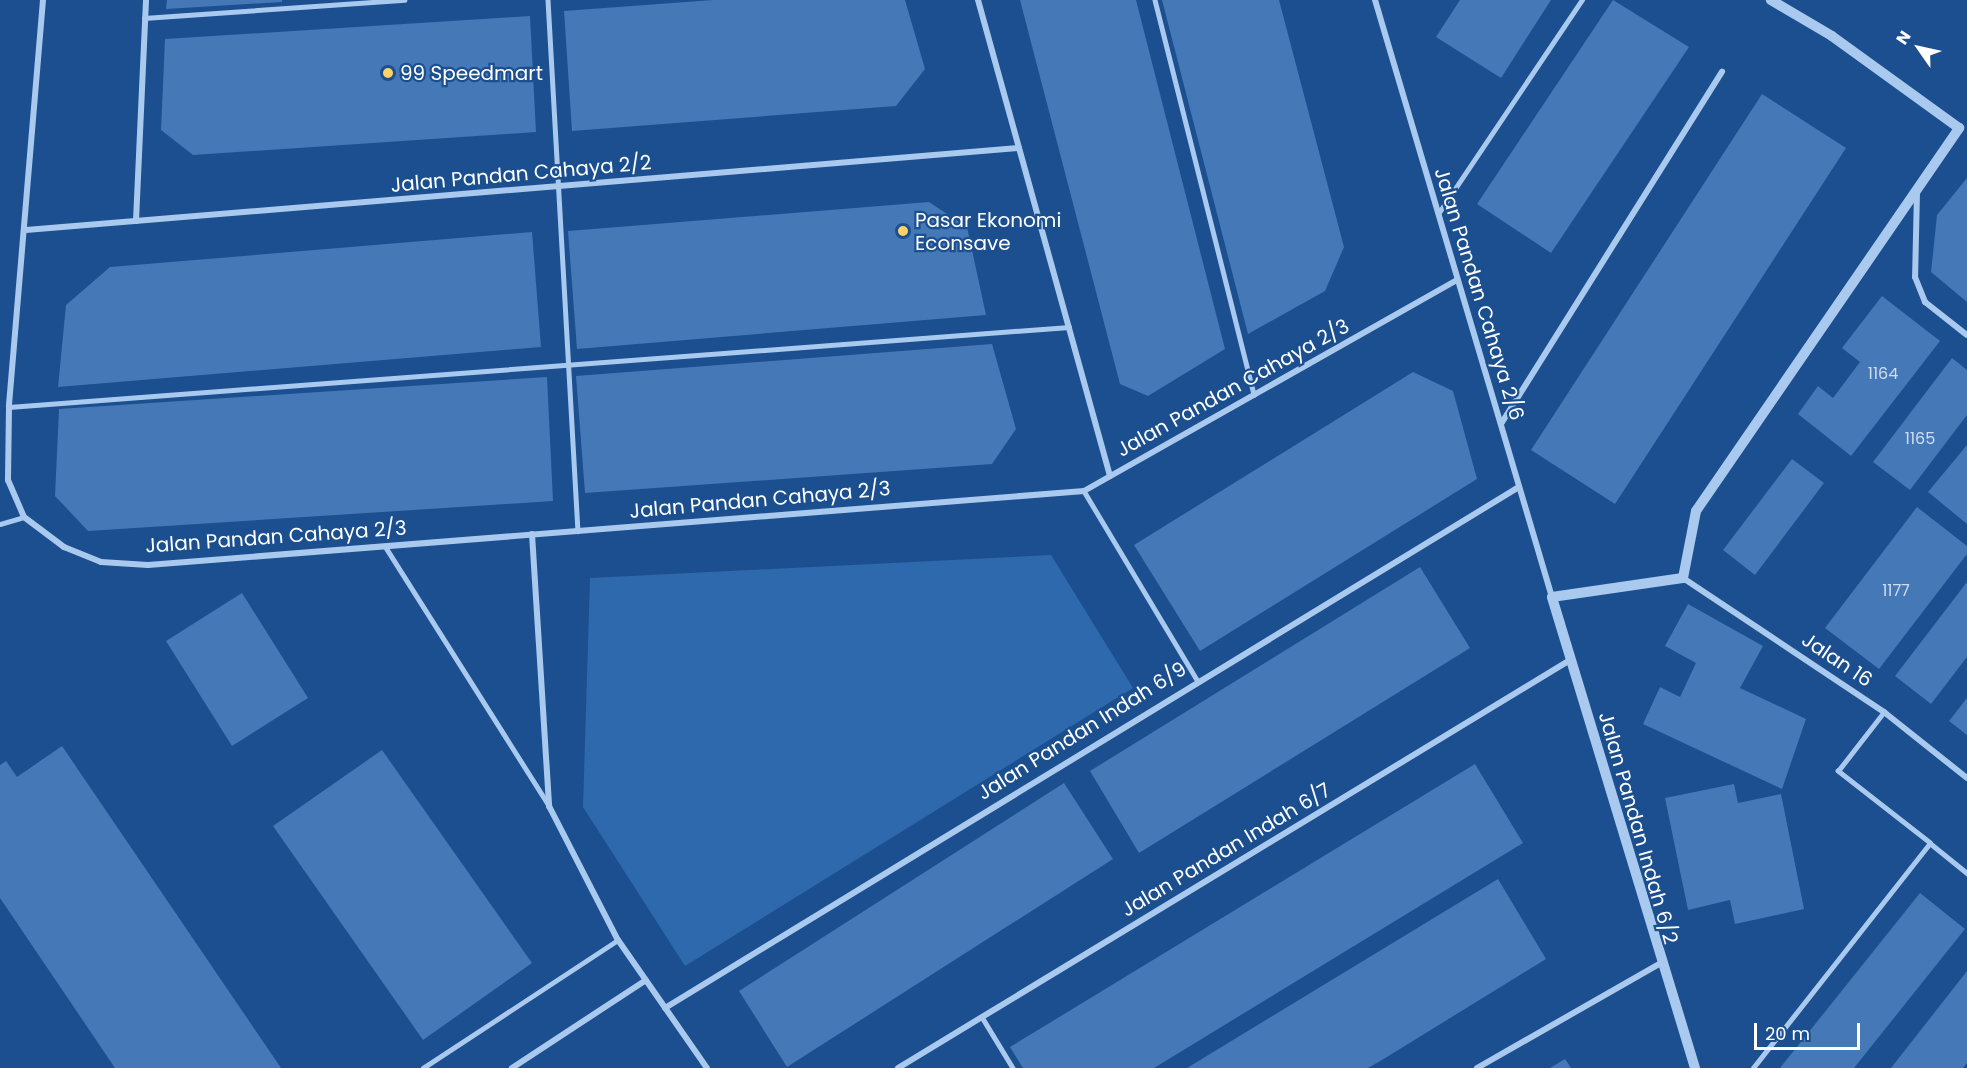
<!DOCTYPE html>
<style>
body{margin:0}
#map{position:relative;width:1967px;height:1068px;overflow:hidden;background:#1b4f8f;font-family:Poppins,sans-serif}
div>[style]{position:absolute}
.green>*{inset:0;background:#2e69ad}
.building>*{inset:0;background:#4478b7}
.service>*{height:4.5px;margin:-2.25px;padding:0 2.25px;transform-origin:2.25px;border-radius:2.25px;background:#a9c9ee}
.minor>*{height:6px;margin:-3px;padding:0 3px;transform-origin:3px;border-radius:3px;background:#a9c9ee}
.tertiary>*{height:10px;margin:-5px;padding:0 5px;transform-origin:5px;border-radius:5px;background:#a9c9ee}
.dots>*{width:16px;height:16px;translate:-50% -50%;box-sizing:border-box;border:3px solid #1b4f8f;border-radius:50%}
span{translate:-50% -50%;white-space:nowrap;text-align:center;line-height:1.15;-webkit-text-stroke:4.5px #1b4f8f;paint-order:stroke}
.number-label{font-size:16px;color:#d0dded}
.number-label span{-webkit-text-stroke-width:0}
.poi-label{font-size:20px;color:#fff}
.left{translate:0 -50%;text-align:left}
.street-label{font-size:20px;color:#fff}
.north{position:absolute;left:1889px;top:18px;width:60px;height:60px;-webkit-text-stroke:4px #1b4f8f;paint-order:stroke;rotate:304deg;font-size:16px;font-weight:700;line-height:24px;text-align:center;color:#fff}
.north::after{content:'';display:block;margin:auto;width:21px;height:27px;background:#fff;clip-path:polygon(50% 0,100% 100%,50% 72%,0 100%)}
.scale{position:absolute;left:1754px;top:1023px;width:106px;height:27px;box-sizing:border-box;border:3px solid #fff;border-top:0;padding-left:8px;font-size:18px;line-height:21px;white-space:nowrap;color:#fff;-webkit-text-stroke:4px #1b4f8f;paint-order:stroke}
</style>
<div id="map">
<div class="green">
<div style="clip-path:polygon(1051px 555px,1133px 688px,685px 966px,583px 807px,590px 578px)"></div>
</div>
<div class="building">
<div style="clip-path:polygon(167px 0,282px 0,282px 2px,166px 9px)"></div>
<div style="clip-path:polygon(713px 0,905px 0,925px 69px,896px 106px,572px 131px,564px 11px)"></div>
<div style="clip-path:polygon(1020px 0,1136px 0,1225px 349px,1148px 396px,1120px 384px)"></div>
<div style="clip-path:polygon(1162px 0,1279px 0,1344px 247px,1325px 291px,1248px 334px)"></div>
<div style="clip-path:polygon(1551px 0,1501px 78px,1436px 37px,1460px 0)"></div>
<div style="clip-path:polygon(1613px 0,1689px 47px,1551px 253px,1477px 204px)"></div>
<div style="clip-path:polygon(530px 16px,536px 132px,193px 155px,161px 130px,165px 39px)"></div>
<div style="clip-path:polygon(1762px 94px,1846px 148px,1615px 504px,1531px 450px)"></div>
<div style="clip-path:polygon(1967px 178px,1967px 302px,1931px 272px,1937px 215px)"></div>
<div style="clip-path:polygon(929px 202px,967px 227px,986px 315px,577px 349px,568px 231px)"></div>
<div style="clip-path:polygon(532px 232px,541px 347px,58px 387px,66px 305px,110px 267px)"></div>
<div style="clip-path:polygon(1882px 296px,1940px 341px,1851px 456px,1798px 414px,1818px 386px,1833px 398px,1860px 362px,1842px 348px)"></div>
<div style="clip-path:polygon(992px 344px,1016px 429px,992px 464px,585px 493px,576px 376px)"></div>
<div style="clip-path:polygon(1952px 358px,1967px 370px,1967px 415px,1910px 490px,1873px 462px)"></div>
<div style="clip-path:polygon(1413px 372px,1453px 391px,1477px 479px,1200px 651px,1134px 545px)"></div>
<div style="clip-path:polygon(547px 377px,553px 501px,88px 531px,55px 496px,59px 409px)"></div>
<div style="clip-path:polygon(1967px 445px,1967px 524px,1928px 492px)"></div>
<div style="clip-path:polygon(1792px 459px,1824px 483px,1755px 575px,1723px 550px)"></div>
<div style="clip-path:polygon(1917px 507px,1967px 546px,1967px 554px,1879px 669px,1825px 628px)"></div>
<div style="clip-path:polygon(1420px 567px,1470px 648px,1139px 853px,1090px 771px)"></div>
<div style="clip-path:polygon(1967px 582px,1967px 657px,1931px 704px,1895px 676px)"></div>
<div style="clip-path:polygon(242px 593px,308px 698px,232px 746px,166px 641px)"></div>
<div style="clip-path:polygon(1688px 604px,1763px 646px,1740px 688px,1806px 719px,1782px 789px,1643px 724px,1660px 687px,1680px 697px,1696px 663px,1665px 646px)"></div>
<div style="clip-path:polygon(1967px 698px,1967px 735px,1949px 721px)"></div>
<div style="clip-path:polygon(62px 746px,281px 1068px,115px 1068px,0 898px,0 765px,6px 761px,17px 777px)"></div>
<div style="clip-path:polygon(382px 750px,532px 963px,423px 1040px,273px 826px)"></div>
<div style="clip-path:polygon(1475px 764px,1523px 843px,1154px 1068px,1023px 1068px,1010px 1047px)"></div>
<div style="clip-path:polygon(1064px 783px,1113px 859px,787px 1067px,739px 991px)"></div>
<div style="clip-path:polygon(1734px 784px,1738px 803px,1781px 794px,1804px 909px,1735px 924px,1730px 900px,1688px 910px,1665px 798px)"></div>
<div style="clip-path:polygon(1498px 879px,1546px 959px,1382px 1060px,1368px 1068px,1187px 1068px)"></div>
<div style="clip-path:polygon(1920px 893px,1965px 929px,1854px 1068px,1780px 1068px)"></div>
<div style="clip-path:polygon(1967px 971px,1967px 1063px,1963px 1068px,1891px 1068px)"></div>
<div style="clip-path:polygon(1565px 1059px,1571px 1068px,1550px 1068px)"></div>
</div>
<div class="service">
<div style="left:548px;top:0;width:532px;rotate:86.77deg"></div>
<div style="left:1155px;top:0;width:407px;rotate:75.9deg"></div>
<div style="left:144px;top:18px;width:261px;rotate:-4deg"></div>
<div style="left:1438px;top:214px;width:258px;rotate:-56.1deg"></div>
<div style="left:9px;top:407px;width:1063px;rotate:-4.32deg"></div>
<div style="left:1084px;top:491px;width:220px;rotate:59.1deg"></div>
<div style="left:0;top:524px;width:25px;rotate:-16deg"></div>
<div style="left:385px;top:546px;width:305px;rotate:57.7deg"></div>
<div style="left:1930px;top:843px;width:48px;rotate:39deg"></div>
<div style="left:982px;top:1017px;width:60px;rotate:58.7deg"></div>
<div style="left:423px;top:1068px;width:233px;rotate:-33.3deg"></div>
<div style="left:1753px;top:1068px;width:286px;rotate:-51.8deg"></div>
<div style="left:1930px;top:843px;width:117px;rotate:-142deg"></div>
<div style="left:1838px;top:771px;width:75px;rotate:-52.1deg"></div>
</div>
<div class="minor">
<div style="left:43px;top:0;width:408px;rotate:94.8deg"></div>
<div style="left:9px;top:407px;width:73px;rotate:90.8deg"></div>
<div style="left:8px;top:480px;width:40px;rotate:66.6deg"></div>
<div style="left:24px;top:517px;width:50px;rotate:36.9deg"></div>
<div style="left:64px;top:547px;width:40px;rotate:22deg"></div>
<div style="left:101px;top:562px;width:47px;rotate:3.7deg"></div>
<div style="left:148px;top:565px;width:939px;rotate:-4.52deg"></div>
<div style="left:1084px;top:491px;width:429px;rotate:-29.5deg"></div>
<div style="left:978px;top:0;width:494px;rotate:74.5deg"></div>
<div style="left:1375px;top:0;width:623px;rotate:73.49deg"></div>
<div style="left:1917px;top:192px;width:85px;rotate:91.3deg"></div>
<div style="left:1915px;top:277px;width:27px;rotate:68deg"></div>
<div style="left:1925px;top:302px;width:53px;rotate:38.2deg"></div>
<div style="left:136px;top:221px;width:221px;rotate:-87.4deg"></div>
<div style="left:26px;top:230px;width:996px;rotate:-4.72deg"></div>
<div style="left:1501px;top:424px;width:416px;rotate:-57.9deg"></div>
<div style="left:532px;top:534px;width:273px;rotate:86.4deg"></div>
<div style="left:549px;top:806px;width:151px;rotate:62.8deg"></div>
<div style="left:618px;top:940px;width:156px;rotate:55.2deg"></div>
<div style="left:1683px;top:578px;width:242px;rotate:33.7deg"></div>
<div style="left:1884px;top:712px;width:106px;rotate:38.5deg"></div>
<div style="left:665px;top:1008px;width:1000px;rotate:-31.39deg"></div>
<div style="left:512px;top:1068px;width:160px;rotate:-33.3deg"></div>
<div style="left:898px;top:1068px;width:786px;rotate:-31.26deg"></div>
<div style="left:1477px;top:1068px;width:210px;rotate:-29.7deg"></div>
</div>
<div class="tertiary">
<div style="left:1695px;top:1068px;width:492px;rotate:-106.9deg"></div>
<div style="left:1552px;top:597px;width:132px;rotate:-8.3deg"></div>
<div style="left:1683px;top:578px;width:68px;rotate:-79deg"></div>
<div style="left:1696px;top:511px;width:465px;rotate:-55.5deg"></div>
<div style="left:1959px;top:128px;width:157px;rotate:-144.1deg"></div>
<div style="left:1832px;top:36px;width:71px;rotate:-149.5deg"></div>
</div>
<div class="dots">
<div style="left:388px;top:73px;background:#ffd166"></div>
<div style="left:903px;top:231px;background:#ffd166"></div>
</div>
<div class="number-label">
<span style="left:1883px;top:374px">1164</span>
<span style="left:1920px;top:439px">1165</span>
<span style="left:1896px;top:591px">1177</span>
</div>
<div class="poi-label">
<span class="left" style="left:400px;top:73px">99 Speedmart</span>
<span class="left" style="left:915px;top:232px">Pasar Ekonomi<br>Econsave</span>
</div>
<div class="street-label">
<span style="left:521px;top:174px;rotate:-5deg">Jalan Pandan Cahaya 2/2</span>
<span style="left:1479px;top:294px;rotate:73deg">Jalan Pandan Cahaya 2/6</span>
<span style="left:1233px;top:388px;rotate:-29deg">Jalan Pandan Cahaya 2/3</span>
<span style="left:760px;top:500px;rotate:-5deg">Jalan Pandan Cahaya 2/3</span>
<span style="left:276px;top:537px;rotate:-4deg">Jalan Pandan Cahaya 2/3</span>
<span style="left:1837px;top:660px;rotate:34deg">Jalan 16</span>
<span style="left:1082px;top:731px;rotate:-32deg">Jalan Pandan Indah 6/9</span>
<span style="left:1638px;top:828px;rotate:74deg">Jalan Pandan Indah 6/2</span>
<span style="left:1226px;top:850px;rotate:-31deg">Jalan Pandan Indah 6/7</span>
</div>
<div class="north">N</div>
<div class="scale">20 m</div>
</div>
